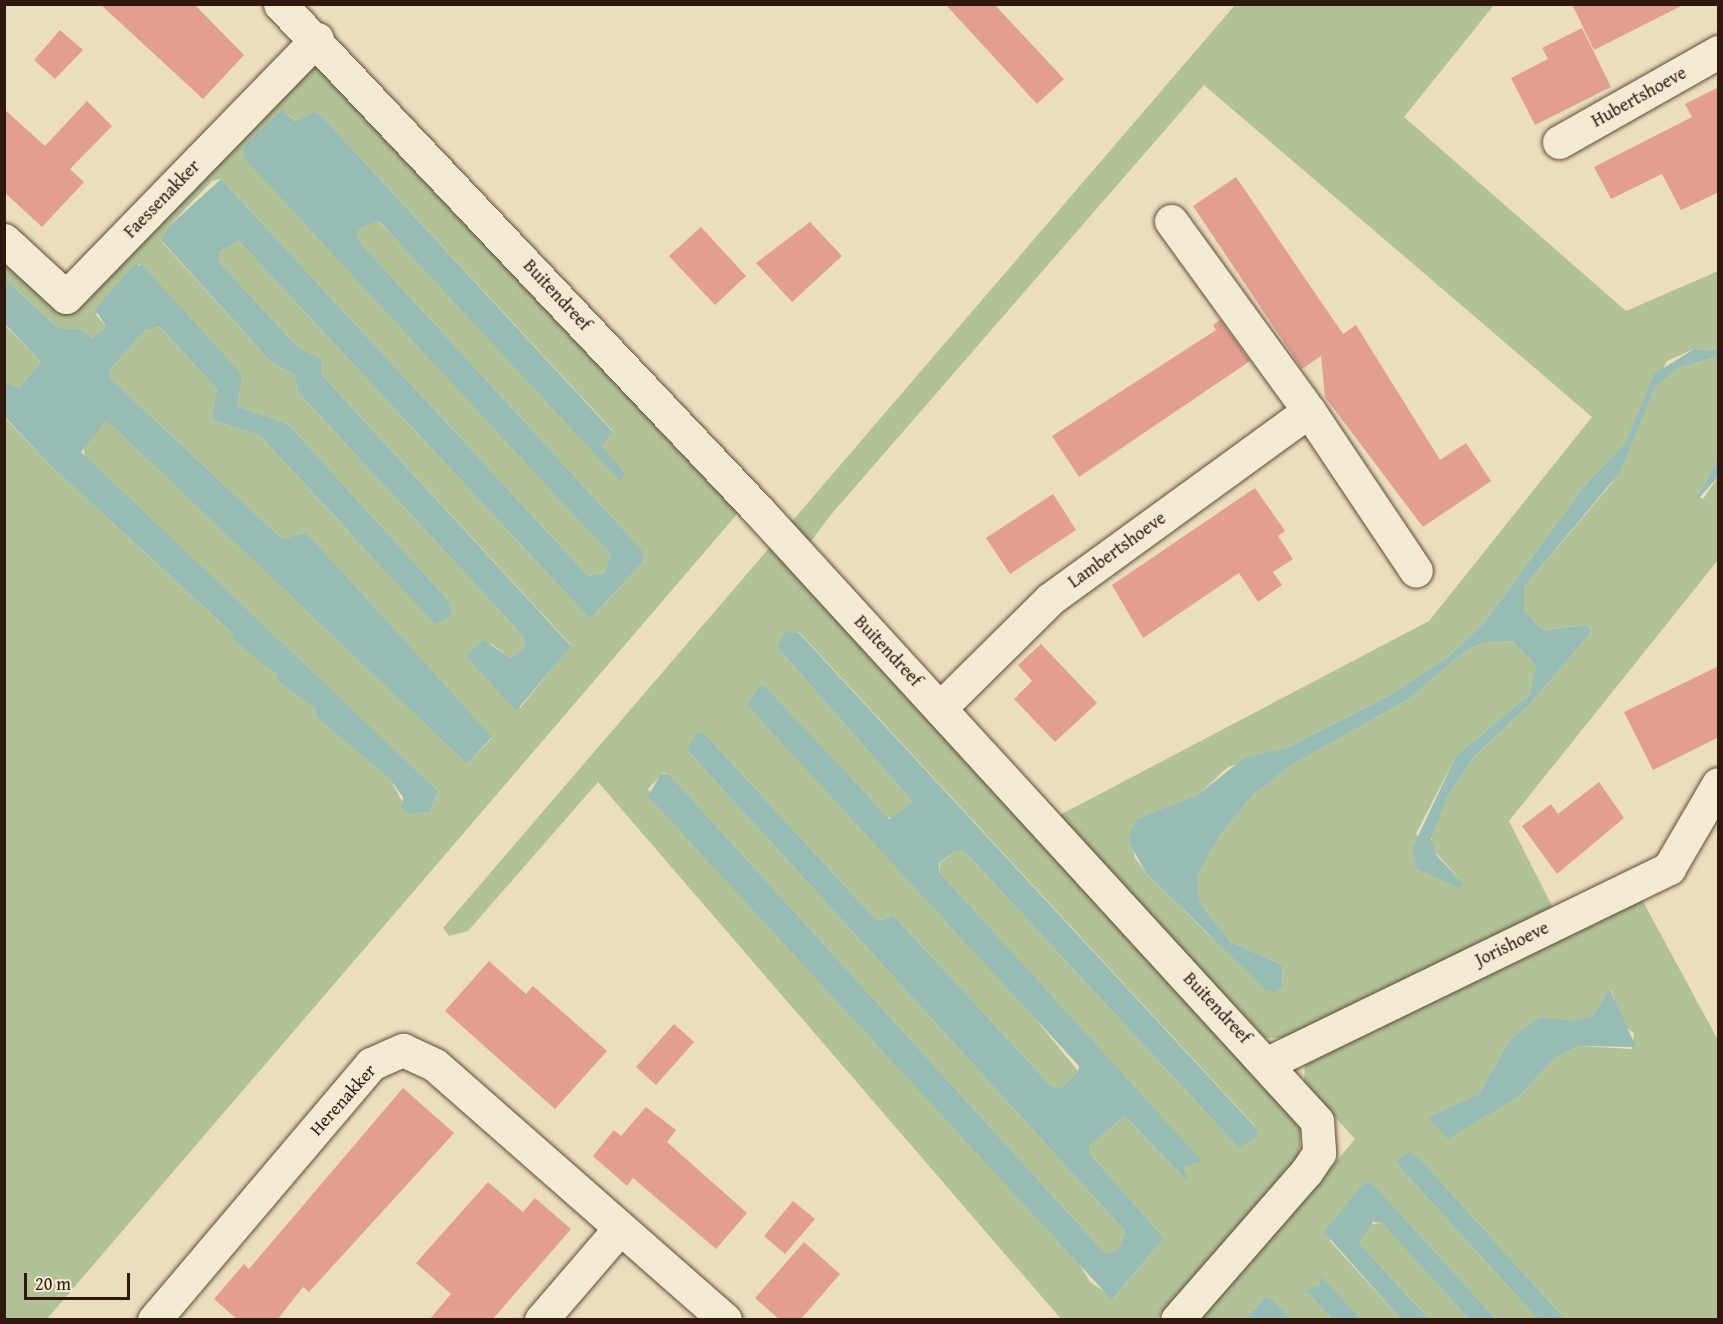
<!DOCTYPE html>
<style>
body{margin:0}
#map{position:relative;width:1723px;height:1324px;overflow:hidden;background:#ecdebc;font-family:"Gentium Book Plus",serif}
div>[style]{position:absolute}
.green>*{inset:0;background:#b1c296}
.water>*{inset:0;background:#99bbb6}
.building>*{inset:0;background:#e29e91}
.roads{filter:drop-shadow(0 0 2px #604a3a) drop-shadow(0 0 2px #604a3a)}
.street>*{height:33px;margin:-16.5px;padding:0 16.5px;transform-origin:16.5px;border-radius:16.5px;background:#f3ead3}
span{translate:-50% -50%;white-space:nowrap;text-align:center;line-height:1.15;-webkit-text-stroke:4.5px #f3ead3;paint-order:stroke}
.street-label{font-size:18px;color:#31180e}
.frame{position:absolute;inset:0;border:6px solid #31180e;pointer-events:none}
.scale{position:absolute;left:24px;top:1273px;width:106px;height:27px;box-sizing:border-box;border:3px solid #31180e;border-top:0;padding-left:8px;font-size:18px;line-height:21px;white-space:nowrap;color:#31180e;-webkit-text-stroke:4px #f3ead3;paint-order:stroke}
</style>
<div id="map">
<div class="green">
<div style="clip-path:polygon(evenodd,1235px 5px,1494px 5px,1404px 117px,1626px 311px,1718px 271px,1718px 350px,1694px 349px,1667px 361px,1626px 442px,1585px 485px,1484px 623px,1449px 656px,1390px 695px,1287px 748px,1228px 767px,1199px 794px,1139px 819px,1131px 829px,1135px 858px,1146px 873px,1210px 936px,1283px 986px,1282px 965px,1231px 942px,1199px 902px,1198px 875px,1220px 835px,1252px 796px,1290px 766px,1409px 699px,1464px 652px,1482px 643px,1512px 641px,1536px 665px,1529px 695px,1456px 756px,1416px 834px,1462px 882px,1432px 848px,1432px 828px,1447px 798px,1474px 757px,1530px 704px,1592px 631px,1587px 625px,1543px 630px,1524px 611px,1524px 587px,1612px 483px,1655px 387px,1679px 368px,1718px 356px,1718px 459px,1698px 495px,1703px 499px,1718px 477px,1718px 560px,1509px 821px,1553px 908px,1293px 1038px,1264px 1038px,1058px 816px,1429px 621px,1592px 417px,1204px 85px,829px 517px,790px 570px,1301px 1125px,1299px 1158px,1156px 1319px,1061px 1319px,598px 782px,468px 931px,449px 936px,443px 928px,1235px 5px,799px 632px,1255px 1126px,1239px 1148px,965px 852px,956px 850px,940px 863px,939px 872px,1201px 1161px,1184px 1167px,1186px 1180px,1125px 1116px,1089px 1146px,1089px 1153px,1164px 1238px,1114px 1298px,1090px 1282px,1073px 1253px,648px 789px,663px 773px,669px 774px,1102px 1250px,1110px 1254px,1120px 1247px,1125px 1231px,687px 750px,705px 734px,868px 911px,879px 921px,893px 915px,1051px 1086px,1061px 1088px,1078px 1071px,765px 686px,886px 817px,894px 818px,913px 802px,777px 647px,799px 632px)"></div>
<div style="clip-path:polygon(evenodd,317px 64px,738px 513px,46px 1320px,4px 1319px,4px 417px,49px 464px,277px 675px,277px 681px,315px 708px,316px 717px,389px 777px,409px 814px,430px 812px,438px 791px,85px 457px,83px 443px,104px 423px,113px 425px,467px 764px,492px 738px,306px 532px,282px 539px,109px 377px,110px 370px,145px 330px,160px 327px,217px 389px,212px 420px,259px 435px,348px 531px,449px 601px,288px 424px,237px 406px,242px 380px,139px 264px,96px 315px,106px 326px,92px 339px,58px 328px,5px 279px,5px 256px,67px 313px,301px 66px,317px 64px,281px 110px,297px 121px,315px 111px,322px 116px,613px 431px,600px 446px,605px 452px,378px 221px,361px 228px,356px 235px,362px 245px,644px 552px,642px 563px,590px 619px,239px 241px,219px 252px,219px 262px,299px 348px,321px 360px,322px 375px,571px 645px,520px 708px,490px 643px,511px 658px,525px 647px,523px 636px,298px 392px,295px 375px,271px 362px,162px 242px,167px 228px,212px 181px,221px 179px,588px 576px,604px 573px,611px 555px,242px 148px,281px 110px)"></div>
<div style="clip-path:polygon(4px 324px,41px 362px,19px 388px,5px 381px)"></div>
<div style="clip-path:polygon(evenodd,1640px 896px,1718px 1040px,1718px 1319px,1565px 1319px,1423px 1162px,1403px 1171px,1538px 1319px,1496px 1319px,1371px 1182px,1363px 1184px,1330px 1241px,1401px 1319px,1361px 1319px,1321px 1277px,1319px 1286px,1306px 1291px,1332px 1319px,1291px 1319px,1273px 1300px,1263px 1299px,1245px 1319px,1200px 1320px,1355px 1139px,1304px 1083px,1305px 1062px,1640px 896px,1611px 989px,1625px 1027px,1634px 1033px,1632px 1049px,1579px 1046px,1556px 1057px,1518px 1097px,1457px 1133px,1450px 1111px,1479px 1094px,1509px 1041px,1542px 1017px,1574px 1022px,1593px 1015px,1611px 989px)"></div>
<div style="clip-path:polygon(1382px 1223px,1398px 1240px,1469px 1319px,1429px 1319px,1359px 1243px,1370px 1224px)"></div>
</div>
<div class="water">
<div style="clip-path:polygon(281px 110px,296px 121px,315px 111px,322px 116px,613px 432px,601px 446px,625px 473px,620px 481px,379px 221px,361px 228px,356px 235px,362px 245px,644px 552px,642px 563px,590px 619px,239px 241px,219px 252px,219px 262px,299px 348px,321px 359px,322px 375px,571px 646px,516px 711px,466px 656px,483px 640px,511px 658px,525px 647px,523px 636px,298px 392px,295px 375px,271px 362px,162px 241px,167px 228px,221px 179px,588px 576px,604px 573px,611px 555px,245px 159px,242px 148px)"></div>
<div style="clip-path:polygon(134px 265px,143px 266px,237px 369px,242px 380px,237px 406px,288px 424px,449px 601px,451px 616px,435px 624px,259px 435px,212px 420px,217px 389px,160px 327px,145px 330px,110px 370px,110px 378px,282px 539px,306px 532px,492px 737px,467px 764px,112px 425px,104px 423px,81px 452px,438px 791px,430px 812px,409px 814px,402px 808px,403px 797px,388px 777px,316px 717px,315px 708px,277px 681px,277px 675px,235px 641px,233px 634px,49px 464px,5px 417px,5px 381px,19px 388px,41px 362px,5px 324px,5px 279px,58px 328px,81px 330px,92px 339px,106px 326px,95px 309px)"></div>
<div style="clip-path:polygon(1694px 349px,1718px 350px,1718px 356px,1679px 368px,1655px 387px,1620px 472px,1524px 587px,1524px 611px,1543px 630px,1587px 625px,1592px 631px,1530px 704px,1474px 757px,1447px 798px,1431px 839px,1437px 856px,1462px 883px,1459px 888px,1416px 868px,1412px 849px,1456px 756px,1529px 695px,1536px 665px,1512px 641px,1482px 643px,1464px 652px,1409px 699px,1290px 766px,1252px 796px,1220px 835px,1198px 875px,1199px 902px,1231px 942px,1282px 965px,1283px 986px,1275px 992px,1266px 990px,1146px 873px,1129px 842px,1131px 829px,1138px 819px,1199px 794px,1244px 758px,1287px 748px,1390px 695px,1449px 656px,1484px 623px,1585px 485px,1626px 442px,1654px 374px)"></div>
<div style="clip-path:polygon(1718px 459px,1718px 477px,1696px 501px,1698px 495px)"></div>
<div style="clip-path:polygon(785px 632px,799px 633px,1257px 1129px,1256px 1137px,1239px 1148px,965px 852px,956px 850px,939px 863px,939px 872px,1202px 1161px,1184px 1167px,1188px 1182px,1125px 1116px,1089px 1146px,1089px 1153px,1164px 1238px,1112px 1300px,648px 796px,661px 774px,669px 774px,1102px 1250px,1110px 1254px,1120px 1247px,1125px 1231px,687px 750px,697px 733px,705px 734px,868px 911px,879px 921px,893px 915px,1051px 1086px,1061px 1088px,1078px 1071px,1079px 1066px,747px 705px,759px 686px,765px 686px,889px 819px,913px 802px,777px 647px)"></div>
<div style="clip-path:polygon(1610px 989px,1636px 1047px,1579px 1046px,1556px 1057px,1518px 1097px,1448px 1139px,1428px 1118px,1479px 1094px,1509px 1041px,1524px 1028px,1542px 1017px,1574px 1021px,1593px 1015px)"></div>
<div style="clip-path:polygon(1409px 1152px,1423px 1162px,1565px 1319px,1538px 1319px,1403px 1171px,1397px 1160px)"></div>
<div style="clip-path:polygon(1371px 1182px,1373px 1184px,1496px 1319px,1469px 1319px,1382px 1223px,1373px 1222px,1359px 1243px,1429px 1319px,1401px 1319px,1324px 1232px,1363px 1184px)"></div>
<div style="clip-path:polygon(1321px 1276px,1361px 1319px,1332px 1319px,1305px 1290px,1319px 1286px)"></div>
<div style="clip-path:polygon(1265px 1297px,1273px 1300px,1291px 1319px,1245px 1319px)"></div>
</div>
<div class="building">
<div style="clip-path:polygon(100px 4px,194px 4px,244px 55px,203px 99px)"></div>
<div style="clip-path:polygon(945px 4px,994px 4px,1064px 79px,1037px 104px)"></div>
<div style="clip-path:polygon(1572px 4px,1685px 4px,1594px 50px)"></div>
<div style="clip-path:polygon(1582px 28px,1611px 87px,1535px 125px,1511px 78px,1548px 59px,1542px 48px)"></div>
<div style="clip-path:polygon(60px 30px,83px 50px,55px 79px,34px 60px)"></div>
<div style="clip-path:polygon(1719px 87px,1719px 192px,1681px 210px,1662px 174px,1611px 199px,1594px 167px,1692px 117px,1685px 104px)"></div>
<div style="clip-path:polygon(87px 101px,112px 126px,70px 169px,84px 182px,42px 227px,4px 192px,4px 109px,45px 146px)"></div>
<div style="clip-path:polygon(1236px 177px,1343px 334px,1356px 325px,1440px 460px,1466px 443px,1491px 481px,1423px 527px,1325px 397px,1321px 356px,1302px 369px,1193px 206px)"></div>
<div style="clip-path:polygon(810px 222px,842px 256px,792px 302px,756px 263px)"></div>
<div style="clip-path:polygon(701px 227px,746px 276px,715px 305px,669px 256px)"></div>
<div style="clip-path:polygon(1220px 320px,1250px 361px,1079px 477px,1052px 436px,1216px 330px,1213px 325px)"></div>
<div style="clip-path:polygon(1255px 488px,1285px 531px,1278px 536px,1293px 559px,1273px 572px,1282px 585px,1258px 602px,1239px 573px,1143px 638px,1112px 585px)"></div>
<div style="clip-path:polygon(1053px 494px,1076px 530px,1010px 574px,986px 538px)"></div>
<div style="clip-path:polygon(1041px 644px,1097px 703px,1055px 742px,1014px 699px,1032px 681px,1018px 665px)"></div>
<div style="clip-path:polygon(1719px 666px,1719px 737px,1653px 770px,1624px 712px)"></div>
<div style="clip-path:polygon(1599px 782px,1624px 818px,1557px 874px,1522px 826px,1551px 804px,1558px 814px)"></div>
<div style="clip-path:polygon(489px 961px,526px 994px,533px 986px,607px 1051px,555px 1109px,445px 1011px)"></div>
<div style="clip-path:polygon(674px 1024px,694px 1042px,656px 1085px,636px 1067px)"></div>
<div style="clip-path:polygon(403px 1088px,454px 1133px,309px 1292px,303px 1287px,277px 1320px,238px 1320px,214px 1299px,244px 1264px,249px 1269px)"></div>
<div style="clip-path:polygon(646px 1107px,676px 1130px,667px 1142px,747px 1213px,716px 1249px,633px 1178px,627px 1186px,593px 1156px,614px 1130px,621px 1136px)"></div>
<div style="clip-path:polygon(488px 1182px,523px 1212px,535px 1198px,571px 1229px,492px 1320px,429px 1320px,451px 1294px,416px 1263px)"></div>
<div style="clip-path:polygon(793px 1201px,815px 1219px,785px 1254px,764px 1236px)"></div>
<div style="clip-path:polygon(804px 1242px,840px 1274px,800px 1320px,780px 1320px,755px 1298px)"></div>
</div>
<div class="roads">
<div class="street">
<div style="left:280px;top:4px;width:696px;rotate:46.63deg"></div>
<div style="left:758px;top:510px;width:828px;rotate:47.54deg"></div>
<div style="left:1317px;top:1121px;width:32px;rotate:86deg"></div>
<div style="left:1319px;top:1153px;width:23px;rotate:124deg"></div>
<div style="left:1306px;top:1172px;width:196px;rotate:131.1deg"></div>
<div style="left:1559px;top:142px;width:183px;rotate:-29.5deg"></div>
<div style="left:1171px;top:221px;width:235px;rotate:54deg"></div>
<div style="left:1309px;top:411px;width:192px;rotate:56.2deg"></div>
<div style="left:4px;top:240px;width:84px;rotate:42.6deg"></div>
<div style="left:66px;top:297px;width:360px;rotate:-45.8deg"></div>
<div style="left:940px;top:708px;width:155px;rotate:-44.7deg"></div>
<div style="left:1050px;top:599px;width:320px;rotate:-36deg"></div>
<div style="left:1268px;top:1063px;width:446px;rotate:-25.9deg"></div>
<div style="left:1669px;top:868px;width:97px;rotate:-59.7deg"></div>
<div style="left:154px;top:1320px;width:336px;rotate:-49.7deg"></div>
<div style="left:371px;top:1064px;width:35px;rotate:-24deg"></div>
<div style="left:403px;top:1050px;width:35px;rotate:25deg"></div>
<div style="left:435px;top:1065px;width:386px;rotate:41.3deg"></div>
<div style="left:541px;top:1320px;width:121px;rotate:-49.3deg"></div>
</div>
</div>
<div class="street-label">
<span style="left:1639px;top:97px;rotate:-29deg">Hubertshoeve</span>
<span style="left:162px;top:199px;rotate:-46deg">Faessenakker</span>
<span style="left:557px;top:295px;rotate:47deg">Buitendreef</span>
<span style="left:1117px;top:550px;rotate:-36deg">Lambertshoeve</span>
<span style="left:888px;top:651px;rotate:47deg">Buitendreef</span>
<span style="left:1512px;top:944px;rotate:-26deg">Jorishoeve</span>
<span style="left:1217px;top:1008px;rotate:47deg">Buitendreef</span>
<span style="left:343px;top:1100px;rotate:-48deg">Herenakker</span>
</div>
<div class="frame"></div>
<div class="scale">20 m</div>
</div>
